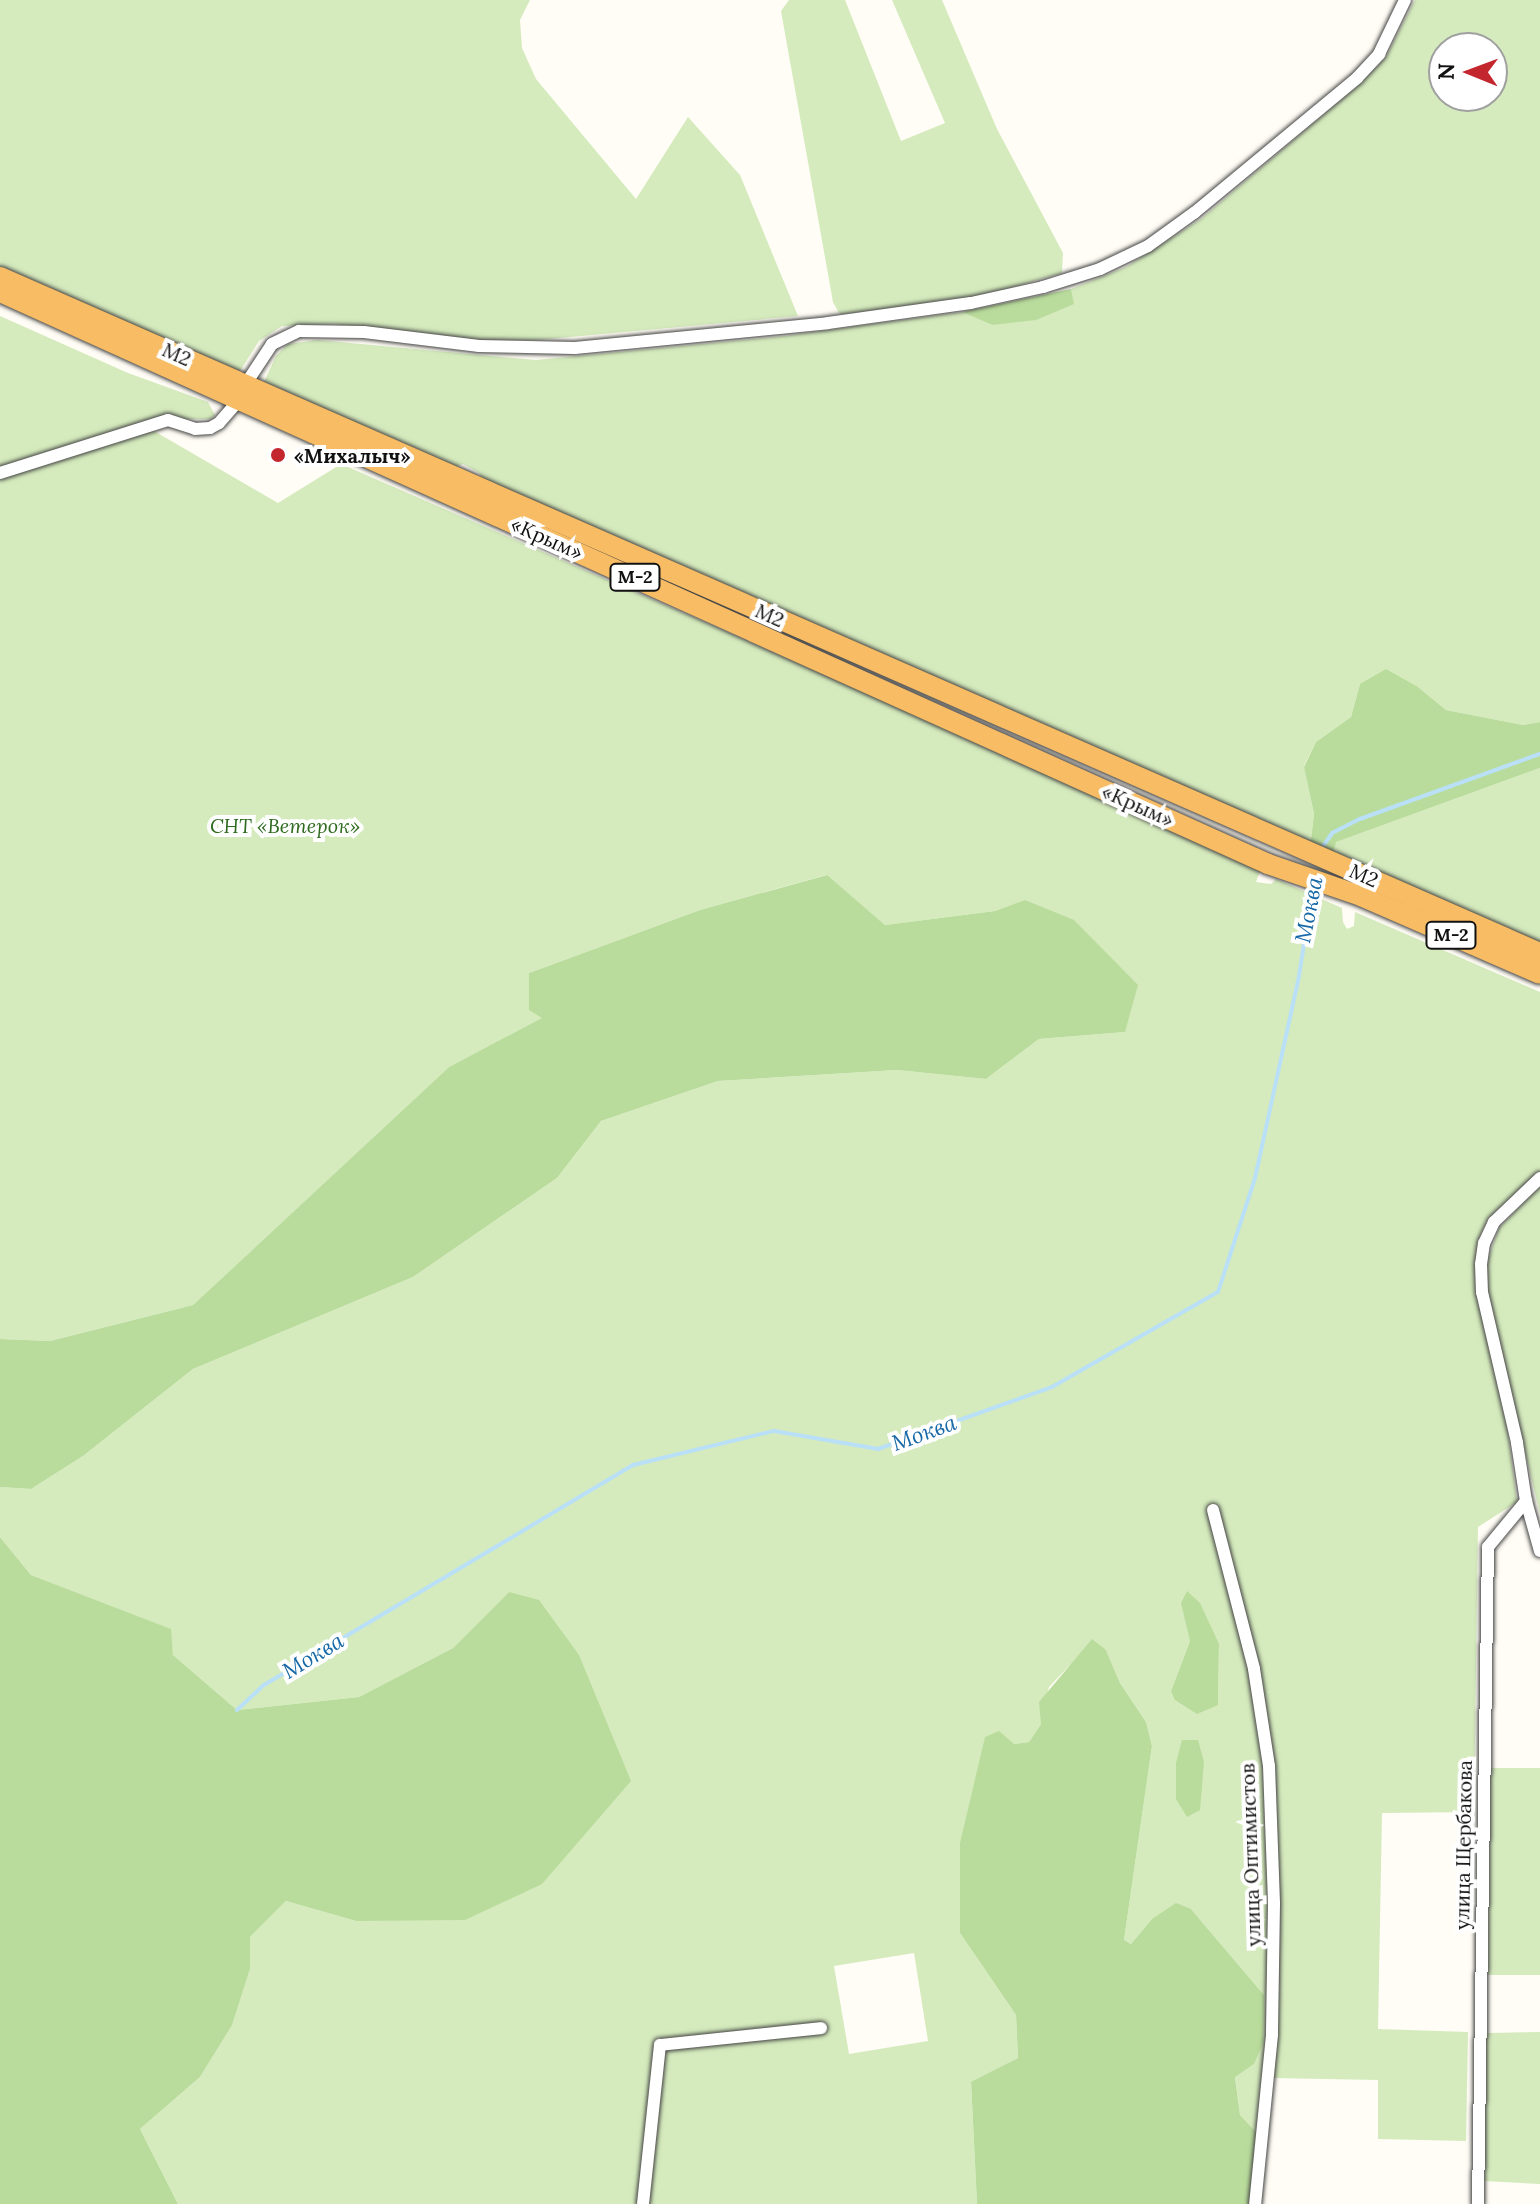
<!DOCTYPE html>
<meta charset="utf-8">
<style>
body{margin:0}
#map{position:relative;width:1540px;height:2204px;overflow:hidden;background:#fffdf5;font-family:Lora,serif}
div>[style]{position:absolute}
.green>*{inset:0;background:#d5ebbd}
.forest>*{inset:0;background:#b9dc9c}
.stream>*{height:4px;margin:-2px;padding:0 2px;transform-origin:2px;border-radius:2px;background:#b9e0f7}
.roads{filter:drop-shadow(0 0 2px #444) drop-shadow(0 0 2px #444)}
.minor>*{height:12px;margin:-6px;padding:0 6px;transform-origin:6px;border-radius:6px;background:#fff}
.trunk>*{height:20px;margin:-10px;padding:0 10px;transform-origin:10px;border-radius:10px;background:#f7bc64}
.dots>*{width:22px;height:22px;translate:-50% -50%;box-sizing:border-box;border:4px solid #fff;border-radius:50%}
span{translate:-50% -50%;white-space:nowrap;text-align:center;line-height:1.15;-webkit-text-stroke:8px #fff;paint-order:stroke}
.shield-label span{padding:2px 6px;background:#fff;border:2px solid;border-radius:6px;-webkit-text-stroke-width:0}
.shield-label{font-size:18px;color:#111;font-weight:700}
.street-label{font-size:20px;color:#111}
.poi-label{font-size:20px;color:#111;font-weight:700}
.left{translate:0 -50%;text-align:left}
.park-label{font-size:20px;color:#2f6b1f;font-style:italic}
.water-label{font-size:22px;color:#1768a6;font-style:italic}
.north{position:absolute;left:1428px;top:32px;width:80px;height:80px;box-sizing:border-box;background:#fff;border:2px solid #a0a0a0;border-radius:50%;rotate:271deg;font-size:22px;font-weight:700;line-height:32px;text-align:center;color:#111}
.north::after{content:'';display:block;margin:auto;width:28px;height:36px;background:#c4262e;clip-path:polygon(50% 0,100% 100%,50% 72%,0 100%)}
</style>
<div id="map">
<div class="green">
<div style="clip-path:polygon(0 0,530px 0,520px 20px,522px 48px,536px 79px,636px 199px,688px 117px,740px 175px,798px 316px,537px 340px,476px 340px,333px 324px,282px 326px,259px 341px,238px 374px,0 269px)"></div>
<div style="clip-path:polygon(789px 0,845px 0,901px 141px,945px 123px,892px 0,942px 0,997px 129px,1063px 253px,1062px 273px,969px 300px,843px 315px,839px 313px,833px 302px,781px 11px)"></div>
<div style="clip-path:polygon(evenodd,1415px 0,1540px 0,1540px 722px,1523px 725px,1446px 710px,1418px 687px,1360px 684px,1351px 717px,1316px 742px,1304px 766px,1314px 814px,1310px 848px,491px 495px,479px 473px,463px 464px,443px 472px,267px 389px,264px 382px,276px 356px,288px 344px,317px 340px,536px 360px,784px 336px,962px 312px,992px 325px,1073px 304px,1071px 289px,1126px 267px,1201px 219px,1363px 81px,1386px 57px,1415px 0,1444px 48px,1492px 48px,1492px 96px,1444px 96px,1444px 48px)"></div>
<div style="clip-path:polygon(evenodd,0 316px,128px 373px,208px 402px,215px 415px,211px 419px,175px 419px,142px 424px,278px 503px,341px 464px,874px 696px,1260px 871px,1256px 882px,1271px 884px,1276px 879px,1342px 908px,1343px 922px,1347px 929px,1354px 926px,1355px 912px,1540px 992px,1540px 1172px,1488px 1219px,1479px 1238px,1476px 1257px,1477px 1294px,1505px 1410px,1517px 1502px,1478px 1527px,1474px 1812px,1382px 1813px,1378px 2029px,1468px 2032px,1466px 2141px,1378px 2139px,1378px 2080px,1271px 2078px,1272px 1764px,1252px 1669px,1265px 1767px,1270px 1904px,1268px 2027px,1252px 2204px,1249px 2204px,1256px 2132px,1240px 2115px,1235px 2076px,1254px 2064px,1264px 1995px,1191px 1909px,1152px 1919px,1131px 1944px,1124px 1940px,1152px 1746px,1146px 1722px,1120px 1683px,1106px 1650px,1069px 1666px,1049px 1687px,1041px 1724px,1029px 1742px,1015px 1744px,960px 1843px,960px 1933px,1016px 2015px,1018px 2058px,971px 2083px,977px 2204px,178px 2204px,140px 2129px,200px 2077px,232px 2024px,250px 1969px,250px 1937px,286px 1901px,356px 1921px,509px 1592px,453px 1648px,359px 1697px,237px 1710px,173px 1655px,170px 1629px,31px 1575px,0 1537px,0 1487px,31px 1489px,83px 1456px,193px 1369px,413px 1277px,557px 1178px,601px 1121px,718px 1081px,897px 1070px,986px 1079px,1039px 1039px,1125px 1032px,1026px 900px,995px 911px,885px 925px,826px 875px,700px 910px,529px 973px,543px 1018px,449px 1067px,193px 1305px,50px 1341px,0 1339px,0 316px,1190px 1641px,1219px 1645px,1218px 1705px,1171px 1691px,1190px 1641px,0 316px,914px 1953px,928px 2041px,849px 2054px,834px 1966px,914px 1953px)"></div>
<div style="clip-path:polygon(1540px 768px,1540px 956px,1332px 859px,1335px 842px)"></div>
<div style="clip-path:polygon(1540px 1186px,1540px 1514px,1487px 1292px,1485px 1267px,1499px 1228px)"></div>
<div style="clip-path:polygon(1490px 1768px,1540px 1768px,1540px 1975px,1488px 1975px)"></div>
<div style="clip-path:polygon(1540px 2032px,1540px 2184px,1484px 2181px,1486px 2033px)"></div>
</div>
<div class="forest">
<div style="clip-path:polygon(1071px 289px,1074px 304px,1036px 320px,992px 325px,962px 312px)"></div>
<div style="clip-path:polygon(1386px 669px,1418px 687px,1446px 710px,1523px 725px,1540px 722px,1540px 768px,1336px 842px,1332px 859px,1310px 848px,1314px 814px,1304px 767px,1316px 742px,1351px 717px,1360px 684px)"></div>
<div style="clip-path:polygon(827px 875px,885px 925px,995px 911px,1025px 900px,1074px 920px,1138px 985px,1125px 1032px,1039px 1039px,986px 1079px,897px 1070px,718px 1081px,601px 1121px,557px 1178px,413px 1277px,193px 1369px,83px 1456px,31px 1489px,0 1487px,0 1339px,50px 1341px,193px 1305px,449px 1067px,542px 1018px,529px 1010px,529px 973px,700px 910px)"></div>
<div style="clip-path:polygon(0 1537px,31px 1575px,171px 1629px,173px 1655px,237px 1710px,359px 1697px,453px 1648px,509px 1592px,539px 1600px,579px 1655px,631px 1781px,542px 1884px,465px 1920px,356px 1921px,286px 1901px,250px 1937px,250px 1969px,232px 2025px,200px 2077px,140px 2129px,178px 2204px,0 2204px)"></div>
<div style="clip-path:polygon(1187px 1591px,1200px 1603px,1219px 1644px,1218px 1705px,1197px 1714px,1175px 1700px,1171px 1691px,1190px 1641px,1181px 1603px)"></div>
<div style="clip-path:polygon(1092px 1639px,1106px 1650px,1120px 1683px,1146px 1722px,1152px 1746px,1124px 1940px,1131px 1944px,1152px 1919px,1176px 1903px,1191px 1909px,1264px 1995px,1263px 2043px,1254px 2064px,1235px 2077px,1240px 2115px,1256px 2132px,1249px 2204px,977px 2204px,971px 2082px,1018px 2058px,1016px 2015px,960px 1933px,960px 1843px,985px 1737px,999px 1731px,1014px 1744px,1029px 1742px,1041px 1724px,1039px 1702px)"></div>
<div style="clip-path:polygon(1182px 1740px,1198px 1740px,1204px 1762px,1200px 1810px,1187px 1817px,1176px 1799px,1176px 1763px)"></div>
</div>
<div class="stream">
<div style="left:1321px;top:849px;width:19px;rotate:-55deg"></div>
<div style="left:1332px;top:833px;width:31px;rotate:-27deg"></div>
<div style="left:1360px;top:819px;width:191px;rotate:-19.9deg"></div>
<div style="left:237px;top:1710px;width:37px;rotate:-43deg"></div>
<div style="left:264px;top:1685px;width:430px;rotate:-30.8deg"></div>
<div style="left:633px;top:1465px;width:145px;rotate:-13.6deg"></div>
<div style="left:774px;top:1431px;width:106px;rotate:9.8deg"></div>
<div style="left:878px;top:1449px;width:185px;rotate:-19.6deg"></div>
<div style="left:1052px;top:1387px;width:191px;rotate:-29.8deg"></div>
<div style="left:1218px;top:1292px;width:120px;rotate:-72deg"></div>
<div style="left:1255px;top:1178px;width:207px;rotate:-77.7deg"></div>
<div style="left:1299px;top:976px;width:90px;rotate:-81.1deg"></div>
</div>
<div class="roads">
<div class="minor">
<div style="left:245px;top:385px;width:49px;rotate:-56.6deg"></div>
<div style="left:272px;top:344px;width:30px;rotate:-26deg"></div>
<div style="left:299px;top:331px;width:65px;rotate:0.9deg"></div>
<div style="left:364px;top:332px;width:116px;rotate:6.9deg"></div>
<div style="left:479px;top:346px;width:96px;rotate:1.2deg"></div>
<div style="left:575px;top:348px;width:254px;rotate:-5.6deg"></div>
<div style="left:828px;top:323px;width:144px;rotate:-8deg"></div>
<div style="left:971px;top:303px;width:74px;rotate:-12.5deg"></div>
<div style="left:1043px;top:287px;width:60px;rotate:-17.5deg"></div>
<div style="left:1100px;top:269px;width:53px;rotate:-25.6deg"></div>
<div style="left:1148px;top:246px;width:57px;rotate:-35.7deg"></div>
<div style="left:1194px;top:213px;width:212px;rotate:-39.6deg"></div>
<div style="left:1357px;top:78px;width:33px;rotate:-47deg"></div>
<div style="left:1379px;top:54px;width:60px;rotate:-64.3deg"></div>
<div style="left:0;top:473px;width:176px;rotate:-17.5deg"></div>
<div style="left:168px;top:420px;width:28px;rotate:18deg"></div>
<div style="left:195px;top:429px;width:15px;rotate:-4deg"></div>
<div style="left:210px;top:428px;width:10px;rotate:-29deg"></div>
<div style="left:219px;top:423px;width:32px;rotate:-49deg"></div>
<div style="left:1540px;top:1178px;width:64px;rotate:136.3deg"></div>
<div style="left:1494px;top:1222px;width:23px;rotate:115deg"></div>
<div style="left:1484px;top:1243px;width:21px;rotate:98deg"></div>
<div style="left:1481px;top:1264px;width:28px;rotate:88deg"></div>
<div style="left:1482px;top:1292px;width:155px;rotate:76.9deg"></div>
<div style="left:1517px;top:1443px;width:59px;rotate:81.2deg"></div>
<div style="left:1526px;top:1501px;width:52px;rotate:74.4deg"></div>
<div style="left:1213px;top:1510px;width:164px;rotate:75.5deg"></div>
<div style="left:1254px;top:1669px;width:98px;rotate:81.2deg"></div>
<div style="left:1269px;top:1766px;width:138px;rotate:87.9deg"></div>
<div style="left:1274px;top:1904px;width:131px;rotate:90.9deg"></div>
<div style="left:1272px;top:2035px;width:170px;rotate:95.7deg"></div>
<div style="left:643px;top:2204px;width:160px;rotate:-83.9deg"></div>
<div style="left:660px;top:2045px;width:162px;rotate:-6deg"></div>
<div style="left:1478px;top:2204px;width:657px;rotate:-89.13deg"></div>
<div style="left:1488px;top:1547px;width:60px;rotate:-50.4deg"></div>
</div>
<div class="trunk">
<div style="left:0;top:277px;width:1682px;rotate:23.7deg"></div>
<div style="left:0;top:292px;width:1391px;rotate:24.28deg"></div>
<div style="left:1268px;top:864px;width:98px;rotate:19deg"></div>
<div style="left:1361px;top:896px;width:195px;rotate:23.5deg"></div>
</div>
</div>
<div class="dots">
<div style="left:278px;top:455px;background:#c4262e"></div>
</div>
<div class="shield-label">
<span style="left:635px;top:577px">М-2</span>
<span style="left:1451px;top:935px">М-2</span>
</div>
<div class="street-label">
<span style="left:177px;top:354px;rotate:24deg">М2</span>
<span style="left:547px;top:538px;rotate:24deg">«Крым»</span>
<span style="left:770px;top:615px;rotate:24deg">М2</span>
<span style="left:1138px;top:805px;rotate:24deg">«Крым»</span>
<span style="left:1364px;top:875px;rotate:24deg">М2</span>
<span style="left:1463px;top:1845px;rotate:-89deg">улица Щербакова</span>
<span style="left:1250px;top:1855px;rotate:-92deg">улица Оптимистов</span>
</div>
<div class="poi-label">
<span class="left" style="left:294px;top:455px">«Михалыч»</span>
</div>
<div class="park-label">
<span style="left:285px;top:825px">СНТ «Ветерок»</span>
</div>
<div class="water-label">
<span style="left:1309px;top:910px;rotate:-79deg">Моква</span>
<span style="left:924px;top:1433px;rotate:-20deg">Моква</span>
<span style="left:313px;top:1656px;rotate:-31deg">Моква</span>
</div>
<div class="north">N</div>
</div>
